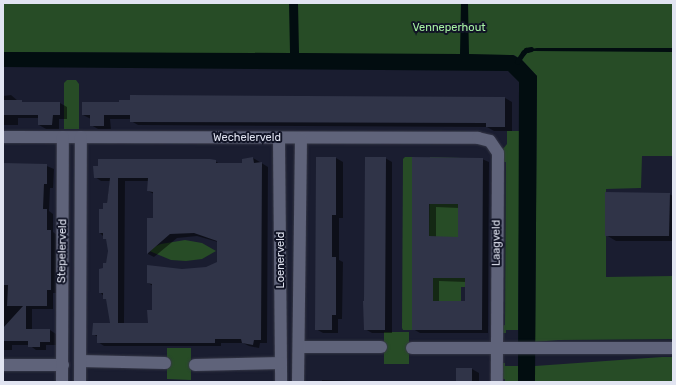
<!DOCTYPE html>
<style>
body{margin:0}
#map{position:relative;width:676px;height:385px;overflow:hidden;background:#1a1d30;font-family:Rubik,sans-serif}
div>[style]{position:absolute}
.green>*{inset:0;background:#274c26}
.water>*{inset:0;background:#020d10}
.shadow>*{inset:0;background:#0007}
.stream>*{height:4.5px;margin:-2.25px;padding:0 2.25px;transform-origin:2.25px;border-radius:2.25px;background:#020d10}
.building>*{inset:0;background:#303448}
.roads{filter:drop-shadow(0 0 1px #363847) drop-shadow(0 0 1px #363847)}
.minor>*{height:12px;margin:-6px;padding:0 6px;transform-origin:6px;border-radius:6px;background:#5f637a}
span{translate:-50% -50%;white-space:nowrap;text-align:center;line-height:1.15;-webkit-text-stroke:4px #111426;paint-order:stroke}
.park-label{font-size:11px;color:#a8f3a4}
.street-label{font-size:11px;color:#e1e4f1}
.frame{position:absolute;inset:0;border:4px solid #e1e4f1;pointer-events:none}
</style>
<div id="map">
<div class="green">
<div style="clip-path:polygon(3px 3px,673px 3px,673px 156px,642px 156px,641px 188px,606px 189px,606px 277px,673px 276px,673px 339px,558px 340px,535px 342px,537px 76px,522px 60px,514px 55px,3px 52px)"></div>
<div style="clip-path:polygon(67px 80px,76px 80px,79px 84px,79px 129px,64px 129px,64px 83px)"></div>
<div style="clip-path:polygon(507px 131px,520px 131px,518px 330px,506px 330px,506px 333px,502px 333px,501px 326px,505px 325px,506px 162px,502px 162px,502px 150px,507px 144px)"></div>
<div style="clip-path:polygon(405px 157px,412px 157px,412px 330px,403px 330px,402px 328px,403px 159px)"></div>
<div style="clip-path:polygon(430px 157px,462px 158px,458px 221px,465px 221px,465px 287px,461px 287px,461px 301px,465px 301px,461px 315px,461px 330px,433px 330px,429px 243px)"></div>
<div style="clip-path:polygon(185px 240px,202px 243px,216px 251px,202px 259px,186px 261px,171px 260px,147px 250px,161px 244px)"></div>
<div style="clip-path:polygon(384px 332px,409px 332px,409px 364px,384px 364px)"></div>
<div style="clip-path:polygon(167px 348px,191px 348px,191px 380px,167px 379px)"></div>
<div style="clip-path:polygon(662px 357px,673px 357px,673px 382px,535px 382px,535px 366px)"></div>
<div style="clip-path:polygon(503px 363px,505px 363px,505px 366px,518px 366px,518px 382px,505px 382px,505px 379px,501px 379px)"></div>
</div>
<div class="water">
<div style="clip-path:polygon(289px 3px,298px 3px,299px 53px,460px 54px,461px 3px,468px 3px,469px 54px,513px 55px,522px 60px,537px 76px,535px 382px,518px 382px,519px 82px,508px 71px,3px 67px,3px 52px,290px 53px)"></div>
<div style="clip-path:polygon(537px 48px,673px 48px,673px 52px,533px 51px,528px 53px,525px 50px)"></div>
</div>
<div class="shadow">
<div style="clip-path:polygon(11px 95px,18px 101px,26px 103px,60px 103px,67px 107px,67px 119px,59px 119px,59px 129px,46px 129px,39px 125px,39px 118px,18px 118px,18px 125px,3px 125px,3px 96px)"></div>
<div style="clip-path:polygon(131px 96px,505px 98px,512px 102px,512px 131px,494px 131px,487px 127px,138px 125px,131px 121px,131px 119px,110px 119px,111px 129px,98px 129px,91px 125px,91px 119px,83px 115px,131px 101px)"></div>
<div style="clip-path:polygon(evenodd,253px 158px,268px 167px,267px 343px,260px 343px,259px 348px,249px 346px,243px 343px,221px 343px,221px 346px,104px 346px,98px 342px,98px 337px,93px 334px,111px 324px,107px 300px,100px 292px,109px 251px,108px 241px,100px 233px,104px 210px,107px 204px,110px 181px,101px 181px,95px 177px,215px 161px,220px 164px,243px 164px,243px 160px,253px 158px,125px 181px,149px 181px,148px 191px,154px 194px,154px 219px,148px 219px,148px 254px,154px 257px,177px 238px,197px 236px,218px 242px,218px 263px,206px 268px,182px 270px,148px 283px,153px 286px,153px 311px,149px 324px,124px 324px,125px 181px)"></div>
<div style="clip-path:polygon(317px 158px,336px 158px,343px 162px,343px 218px,339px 218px,339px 260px,343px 262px,342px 319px,338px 319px,338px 333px,323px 333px,316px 329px)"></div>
<div style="clip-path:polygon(385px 158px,392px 162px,392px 333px,372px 333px,365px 329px,365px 302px)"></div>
<div style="clip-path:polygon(evenodd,413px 158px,482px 159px,489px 162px,488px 333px,420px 333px,413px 329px,413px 158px,436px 207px,459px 208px,459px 238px,436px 237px,436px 207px,413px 158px,439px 281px,466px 282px,466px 302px,439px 302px,439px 281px)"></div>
<div style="clip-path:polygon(3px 164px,42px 164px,54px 169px,53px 188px,50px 188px,49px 211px,53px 214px,53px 232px,57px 235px,57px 293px,53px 293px,53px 309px,32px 309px,32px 330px,50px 330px,56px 334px,56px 345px,46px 345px,46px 350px,36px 350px,29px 345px,12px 345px,12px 350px,3px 350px)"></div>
<div style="clip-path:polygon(669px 194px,673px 196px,673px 241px,616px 241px,606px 235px)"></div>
<div style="clip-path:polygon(472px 369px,479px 373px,479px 381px,481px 382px,457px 382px)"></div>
<div style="clip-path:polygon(322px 380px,351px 381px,353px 382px,322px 382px)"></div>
<div style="clip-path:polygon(384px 381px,413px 381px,415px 382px,384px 382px)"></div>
</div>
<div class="stream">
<div style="left:517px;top:62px;width:11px;rotate:-56deg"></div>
<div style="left:523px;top:53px;width:4px;rotate:-45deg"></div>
<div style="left:526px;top:50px;width:5px;rotate:-11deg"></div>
</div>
<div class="building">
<div style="clip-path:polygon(130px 95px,505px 97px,505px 127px,486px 127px,486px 123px,130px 122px,130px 115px,104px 115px,104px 126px,90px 126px,90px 115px,82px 115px,82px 102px,119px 102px,119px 100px,130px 100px)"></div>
<div style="clip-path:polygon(3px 100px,22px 100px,22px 102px,60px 102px,60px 115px,53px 115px,52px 125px,38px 125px,38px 115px,3px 115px)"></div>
<div style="clip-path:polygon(evenodd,253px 157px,254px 163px,262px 162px,261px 340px,254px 340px,253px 345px,242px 343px,241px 339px,215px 339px,215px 343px,97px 343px,97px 335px,92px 335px,93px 323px,110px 323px,106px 299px,103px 299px,103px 293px,99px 293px,99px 269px,103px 268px,103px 263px,106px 263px,108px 251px,106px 239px,103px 239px,103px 233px,99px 233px,99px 209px,103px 209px,103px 203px,107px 203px,110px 178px,94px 178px,93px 166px,98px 166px,98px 159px,210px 159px,216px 160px,216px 163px,242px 163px,242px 159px,253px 157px,118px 178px,148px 178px,147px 191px,153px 192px,153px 218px,147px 218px,147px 254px,170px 234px,194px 233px,217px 241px,217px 262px,206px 267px,182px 269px,147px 265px,147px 283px,152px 284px,152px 310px,147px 310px,148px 323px,118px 323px,118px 178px)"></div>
<div style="clip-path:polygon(316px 157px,336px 157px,336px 215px,332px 215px,332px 257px,336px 257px,336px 315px,332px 315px,332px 330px,315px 330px)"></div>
<div style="clip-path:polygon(365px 157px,386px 157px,385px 330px,364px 330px,363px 301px,364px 301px)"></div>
<div style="clip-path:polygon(evenodd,412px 157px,483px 158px,482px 330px,412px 330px,412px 157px,429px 204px,458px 204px,458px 237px,429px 236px,429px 204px,412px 157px,433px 278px,465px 278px,465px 301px,433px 301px,433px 278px)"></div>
<div style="clip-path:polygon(3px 163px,47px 164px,47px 184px,44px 184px,43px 209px,47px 209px,47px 230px,51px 230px,51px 290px,47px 290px,47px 306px,26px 306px,26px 329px,50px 329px,50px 342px,40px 342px,40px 347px,28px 347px,28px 341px,3px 341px,3px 328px,23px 306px,7px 306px,8px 285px,3px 285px)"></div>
<div style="clip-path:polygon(605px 192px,670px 193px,669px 236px,605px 236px)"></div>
<div style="clip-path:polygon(456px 368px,472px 368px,472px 382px,456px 382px)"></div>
</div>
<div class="roads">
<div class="minor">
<div style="left:3px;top:137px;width:475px;rotate:0.1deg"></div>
<div style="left:478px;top:138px;width:12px;rotate:14deg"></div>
<div style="left:490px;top:141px;width:14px;rotate:56deg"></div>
<div style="left:498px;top:153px;width:229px;rotate:90.3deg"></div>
<div style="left:279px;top:139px;width:243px;rotate:89.5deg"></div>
<div style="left:299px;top:347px;width:82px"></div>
<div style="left:412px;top:348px;width:261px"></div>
<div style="left:81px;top:361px;width:84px;rotate:1.4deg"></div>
<div style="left:3px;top:365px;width:60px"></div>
<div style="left:195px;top:365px;width:86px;rotate:-1.3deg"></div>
<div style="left:62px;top:382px;width:245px;rotate:-89.8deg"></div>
<div style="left:80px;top:382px;width:245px;rotate:-89.8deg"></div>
<div style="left:298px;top:382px;width:244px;rotate:-89.3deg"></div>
</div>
</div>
<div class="park-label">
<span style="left:449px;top:28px">Venneperhout</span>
</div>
<div class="street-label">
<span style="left:247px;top:138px">Wechelerveld</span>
<span style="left:497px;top:243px;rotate:-90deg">Laagveld</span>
<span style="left:63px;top:251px;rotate:-89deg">Stepelerveld</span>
<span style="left:281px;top:260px;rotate:-90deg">Loenerveld</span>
</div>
<div class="frame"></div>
</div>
